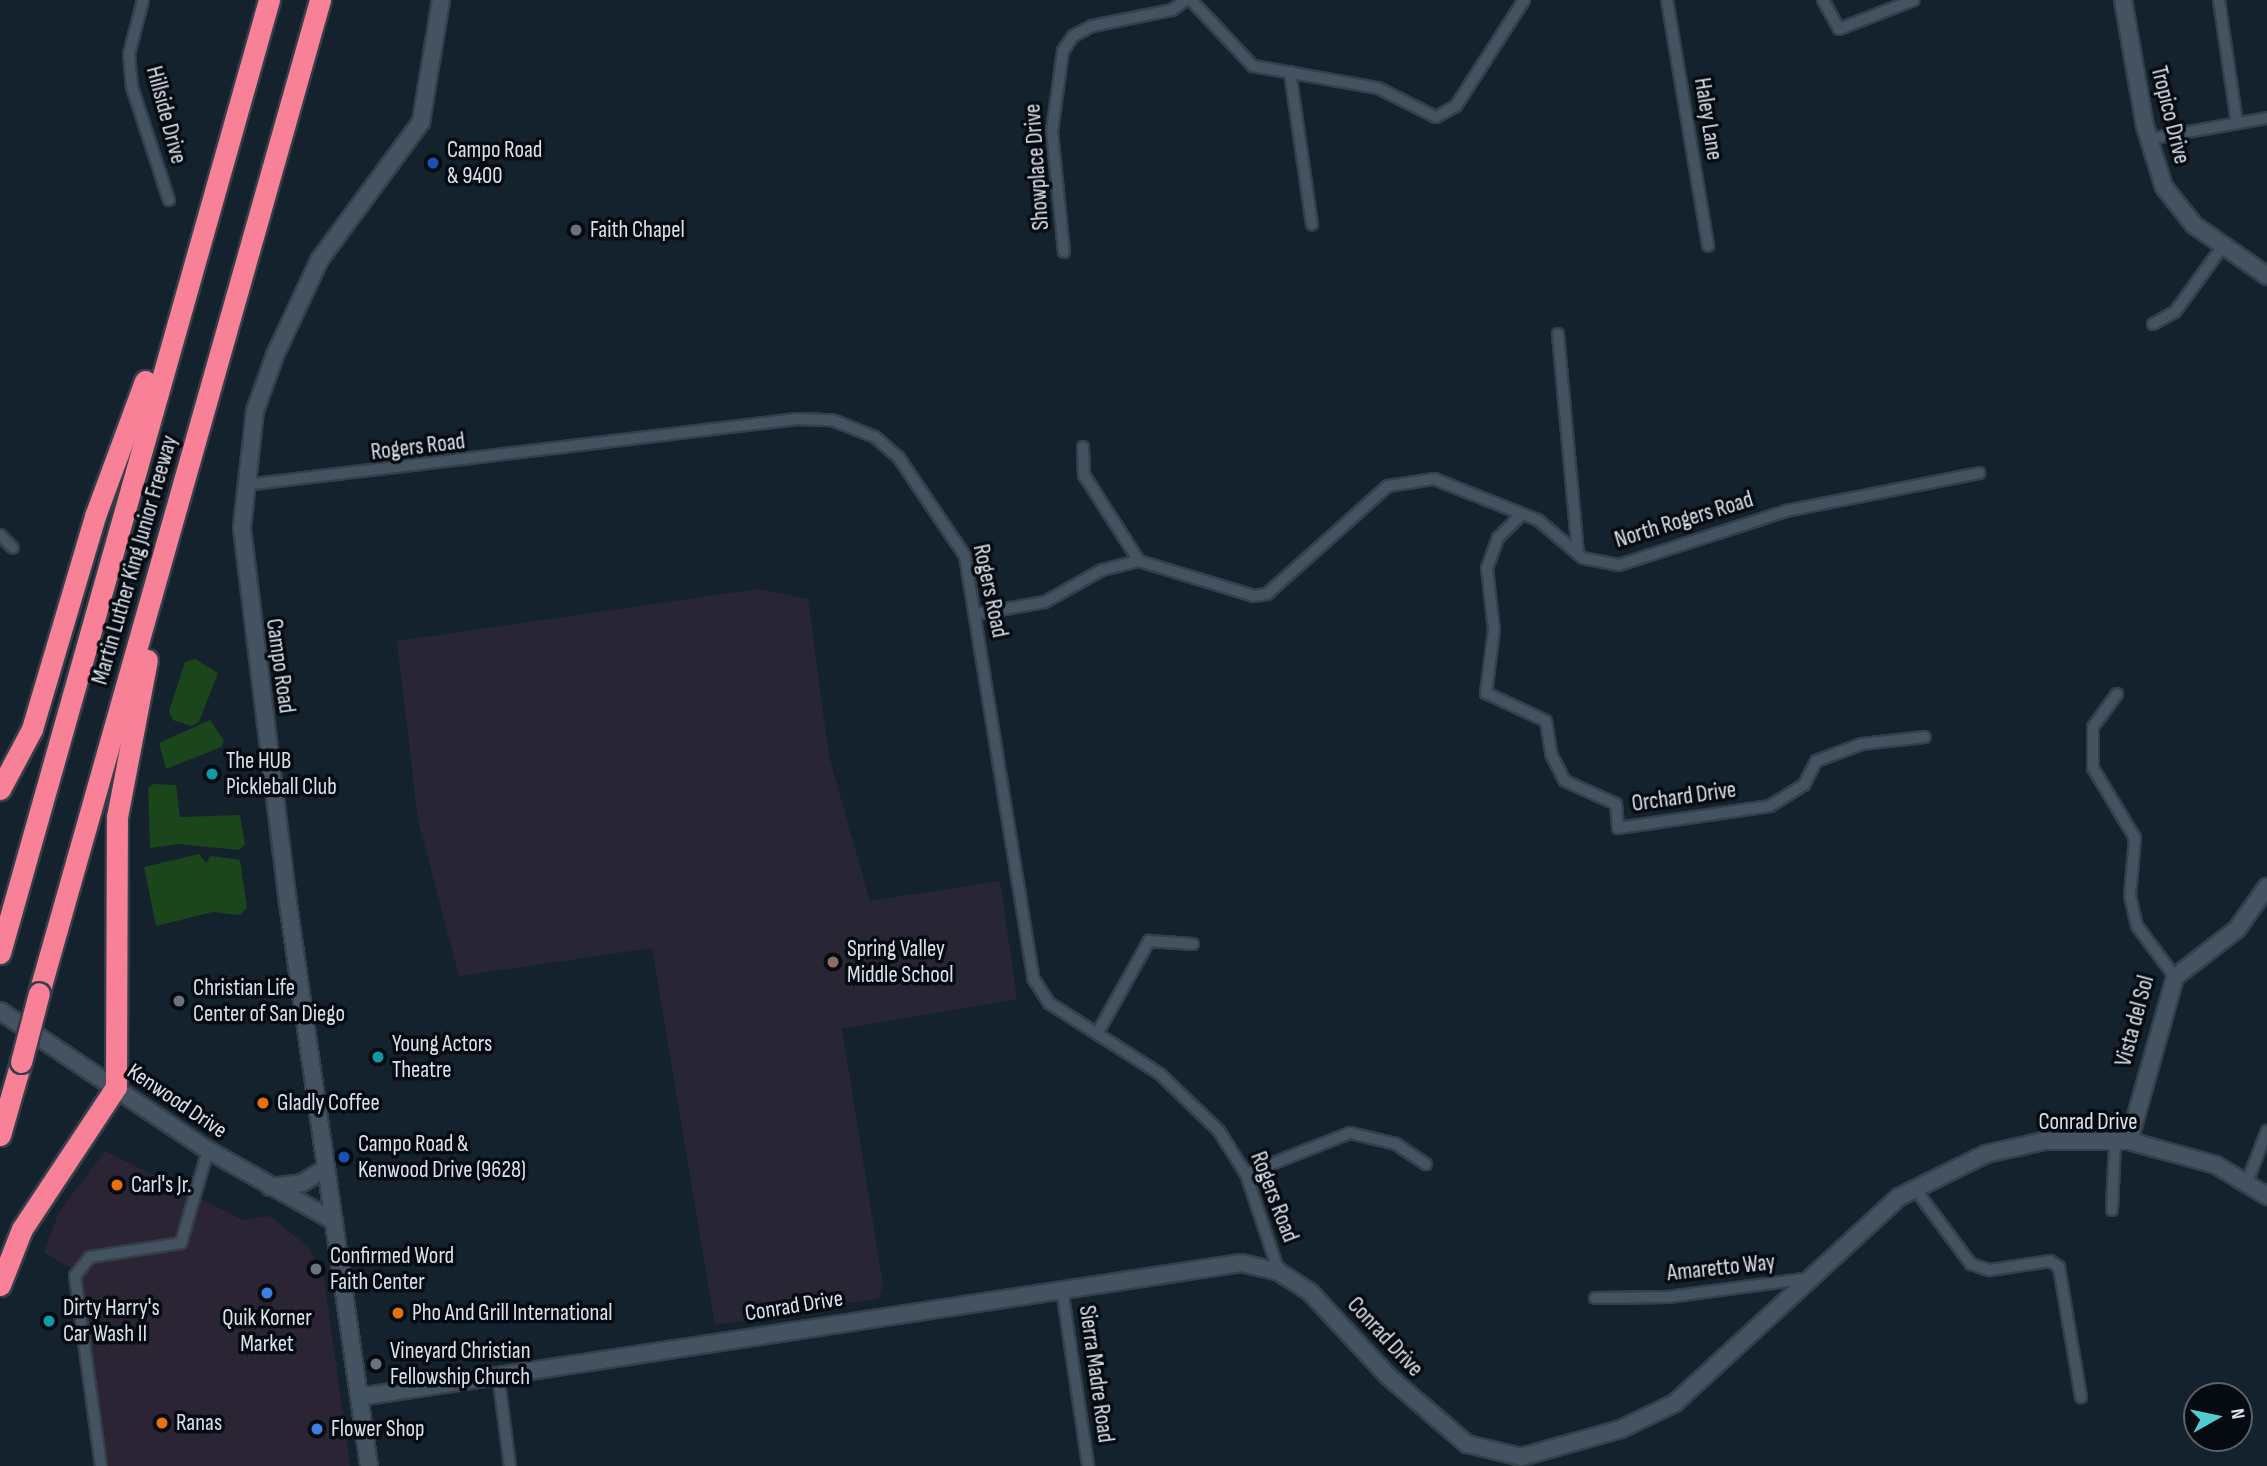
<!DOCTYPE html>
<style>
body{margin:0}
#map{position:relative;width:2267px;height:1466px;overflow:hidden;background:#14222e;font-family:"Sofia Sans Condensed",sans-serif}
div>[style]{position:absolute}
.commercial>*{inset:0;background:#2b2434}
.education>*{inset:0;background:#282535}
.green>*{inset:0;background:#1b451a}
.roads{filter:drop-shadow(2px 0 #353f49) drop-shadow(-2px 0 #353f49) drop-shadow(0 2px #353f49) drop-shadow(0 -2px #353f49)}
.street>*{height:10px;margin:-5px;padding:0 5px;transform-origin:5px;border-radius:5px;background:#435361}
.secondary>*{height:16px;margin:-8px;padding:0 8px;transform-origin:8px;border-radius:8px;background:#435361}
.highway>*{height:21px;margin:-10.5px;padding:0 10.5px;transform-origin:10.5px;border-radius:10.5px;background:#f88097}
.bridges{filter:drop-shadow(2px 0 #353f49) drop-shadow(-2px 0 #353f49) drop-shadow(0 2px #353f49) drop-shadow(0 -2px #353f49)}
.highway-bridge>*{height:21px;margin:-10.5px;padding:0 10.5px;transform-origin:10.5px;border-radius:10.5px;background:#f88097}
.dots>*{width:19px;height:19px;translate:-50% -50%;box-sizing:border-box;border:4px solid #050b10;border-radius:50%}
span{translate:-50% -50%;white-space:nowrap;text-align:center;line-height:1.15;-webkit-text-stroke:7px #050b10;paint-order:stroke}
.street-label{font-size:23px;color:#d9e2eb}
.poi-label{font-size:23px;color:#d9e2eb}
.left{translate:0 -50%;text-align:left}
.north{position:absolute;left:2183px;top:1382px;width:70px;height:70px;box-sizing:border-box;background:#050b10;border:2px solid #5a6168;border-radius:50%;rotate:81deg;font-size:19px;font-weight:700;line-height:28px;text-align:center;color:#d9e2eb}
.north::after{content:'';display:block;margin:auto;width:24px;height:32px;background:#52cdcf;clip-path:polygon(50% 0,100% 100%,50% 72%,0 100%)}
</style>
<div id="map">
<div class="commercial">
<div style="clip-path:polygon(105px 1151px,243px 1220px,270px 1216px,308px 1247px,323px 1271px,350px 1466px,108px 1466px,79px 1273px,44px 1252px,59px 1212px)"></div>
</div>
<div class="education">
<div style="clip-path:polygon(758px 589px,808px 599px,829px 756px,870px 901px,1000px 881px,1017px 999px,842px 1029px,883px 1285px,879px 1298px,715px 1325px,652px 948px,459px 976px,418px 820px,397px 641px)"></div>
</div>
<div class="green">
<div style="clip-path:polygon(195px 659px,218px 673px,199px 722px,191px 726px,173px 720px,169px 711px,185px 662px)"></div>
<div style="clip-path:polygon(210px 720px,224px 741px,221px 747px,166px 769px,159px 743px)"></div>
<div style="clip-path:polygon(153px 784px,176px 785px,180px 817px,240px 815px,245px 844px,239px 850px,178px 844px,150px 848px,148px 788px)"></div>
<div style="clip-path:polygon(199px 854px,206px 863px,211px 856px,240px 860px,247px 908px,240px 915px,213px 912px,156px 926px,144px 867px)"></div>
</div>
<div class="roads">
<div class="street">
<div style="left:143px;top:0;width:56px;rotate:104.5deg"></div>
<div style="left:129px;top:54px;width:33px;rotate:85deg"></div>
<div style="left:132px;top:87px;width:119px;rotate:71.9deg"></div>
<div style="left:1191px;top:0;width:91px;rotate:46.8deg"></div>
<div style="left:1253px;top:66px;width:127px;rotate:10deg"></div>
<div style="left:1378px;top:88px;width:65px;rotate:26.6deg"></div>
<div style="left:1436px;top:117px;width:23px;rotate:-29deg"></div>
<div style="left:1456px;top:106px;width:126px;rotate:-57.3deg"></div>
<div style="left:1667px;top:0;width:249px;rotate:80.5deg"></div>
<div style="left:1823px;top:0;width:33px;rotate:61deg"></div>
<div style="left:1839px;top:29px;width:80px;rotate:-21.1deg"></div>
<div style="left:2219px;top:0;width:124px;rotate:81.7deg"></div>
<div style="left:1290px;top:72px;width:154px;rotate:81.8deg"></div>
<div style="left:2148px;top:139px;width:121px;rotate:-10deg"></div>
<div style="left:1064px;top:252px;width:122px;rotate:-95.7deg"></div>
<div style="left:1052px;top:131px;width:81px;rotate:-82.2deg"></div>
<div style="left:1063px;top:51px;width:18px;rotate:-56deg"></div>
<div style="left:1073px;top:36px;width:21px;rotate:-28deg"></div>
<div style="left:1092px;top:26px;width:82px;rotate:-11.3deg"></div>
<div style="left:1172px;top:10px;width:17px;rotate:-36deg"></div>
<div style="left:2153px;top:324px;width:25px;rotate:-29deg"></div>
<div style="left:2175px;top:312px;width:80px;rotate:-54.1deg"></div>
<div style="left:1558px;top:334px;width:220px;rotate:84.8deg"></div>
<div style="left:1083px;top:447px;width:28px;rotate:88deg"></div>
<div style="left:1084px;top:475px;width:102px;rotate:57.4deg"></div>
<div style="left:245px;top:485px;width:556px;rotate:-6.82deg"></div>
<div style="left:797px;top:419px;width:35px;rotate:2deg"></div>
<div style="left:832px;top:420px;width:46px;rotate:21.6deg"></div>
<div style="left:875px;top:437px;width:32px;rotate:41deg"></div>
<div style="left:899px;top:458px;width:118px;rotate:56deg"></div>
<div style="left:965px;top:556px;width:427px;rotate:80.8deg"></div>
<div style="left:1033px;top:978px;width:30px;rotate:57deg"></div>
<div style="left:1049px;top:1003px;width:132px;rotate:32.6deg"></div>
<div style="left:1160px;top:1074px;width:82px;rotate:44deg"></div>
<div style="left:1219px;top:1131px;width:51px;rotate:57.9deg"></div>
<div style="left:1246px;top:1174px;width:103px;rotate:71.4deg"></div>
<div style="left:1522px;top:514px;width:34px;rotate:135deg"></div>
<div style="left:1498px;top:538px;width:32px;rotate:110deg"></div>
<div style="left:1487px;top:568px;width:62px;rotate:83.6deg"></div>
<div style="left:1494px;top:630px;width:64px;rotate:97.2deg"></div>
<div style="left:1486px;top:693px;width:66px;rotate:25deg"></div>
<div style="left:1546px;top:721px;width:33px;rotate:81deg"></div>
<div style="left:1551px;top:754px;width:30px;rotate:63deg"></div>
<div style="left:1565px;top:781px;width:56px;rotate:24.3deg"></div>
<div style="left:1616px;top:804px;width:24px;rotate:85deg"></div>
<div style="left:1618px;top:828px;width:154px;rotate:-8.2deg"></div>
<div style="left:1770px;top:806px;width:40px;rotate:-32deg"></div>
<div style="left:1804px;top:785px;width:27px;rotate:-63deg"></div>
<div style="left:1816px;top:761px;width:49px;rotate:-20.3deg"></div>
<div style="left:1862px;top:744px;width:63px;rotate:-6.3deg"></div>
<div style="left:0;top:535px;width:18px;rotate:45deg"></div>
<div style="left:976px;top:614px;width:70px;rotate:-9.9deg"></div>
<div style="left:1045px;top:602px;width:65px;rotate:-29.3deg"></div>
<div style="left:1102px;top:570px;width:38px;rotate:-14deg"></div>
<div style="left:1139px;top:561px;width:120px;rotate:16.9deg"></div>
<div style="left:1254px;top:596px;width:13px;rotate:-9deg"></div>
<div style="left:1267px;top:594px;width:162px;rotate:-41.8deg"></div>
<div style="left:1388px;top:486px;width:47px;rotate:-8.7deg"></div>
<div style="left:1434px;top:479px;width:112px;rotate:21.5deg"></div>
<div style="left:1538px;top:520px;width:59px;rotate:40.2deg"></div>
<div style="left:1583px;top:558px;width:37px;rotate:11deg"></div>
<div style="left:1619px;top:565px;width:176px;rotate:-17.9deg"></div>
<div style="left:1786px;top:511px;width:197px;rotate:-11.1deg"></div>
<div style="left:2117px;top:694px;width:41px;rotate:126deg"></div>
<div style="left:2093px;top:727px;width:41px;rotate:90deg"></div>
<div style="left:2093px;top:768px;width:82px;rotate:59deg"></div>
<div style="left:2135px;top:838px;width:58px;rotate:94.9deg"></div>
<div style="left:2130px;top:896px;width:31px;rotate:77deg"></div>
<div style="left:2137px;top:926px;width:64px;rotate:53.3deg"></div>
<div style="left:1097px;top:1034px;width:107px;rotate:-60.8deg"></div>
<div style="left:1149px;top:941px;width:44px;rotate:3.9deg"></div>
<div style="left:1246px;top:1174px;width:112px;rotate:-21.5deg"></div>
<div style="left:1350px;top:1133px;width:47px;rotate:13.4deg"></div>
<div style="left:1396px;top:1144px;width:36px;rotate:34deg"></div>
<div style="left:2247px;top:1182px;width:55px;rotate:-68.6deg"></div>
<div style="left:1915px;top:1189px;width:94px;rotate:53.3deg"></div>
<div style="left:1971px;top:1264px;width:20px;rotate:18deg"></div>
<div style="left:1990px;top:1270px;width:61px;rotate:-8.5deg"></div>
<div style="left:2050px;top:1261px;width:11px;rotate:34deg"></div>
<div style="left:2059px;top:1267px;width:132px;rotate:80.4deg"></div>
<div style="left:2112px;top:1210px;width:70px;rotate:-87.5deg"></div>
<div style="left:1062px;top:1289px;width:179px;rotate:81.6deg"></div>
<div style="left:1595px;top:1298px;width:73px;rotate:-0.8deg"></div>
<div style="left:1668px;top:1297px;width:143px;rotate:-7.6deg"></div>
<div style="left:498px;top:1374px;width:93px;rotate:82.6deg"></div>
<div style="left:101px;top:1466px;width:192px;rotate:-97.8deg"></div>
<div style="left:75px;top:1276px;width:24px;rotate:-52deg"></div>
<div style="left:90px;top:1257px;width:92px;rotate:-8.7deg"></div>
<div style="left:181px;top:1243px;width:97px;rotate:-73.8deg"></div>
</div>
<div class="secondary">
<div style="left:2123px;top:0;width:128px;rotate:80.1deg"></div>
<div style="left:2145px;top:126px;width:64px;rotate:72.7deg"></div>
<div style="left:2164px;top:187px;width:48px;rotate:51.7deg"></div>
<div style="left:2194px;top:225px;width:89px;rotate:34.9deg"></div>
<div style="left:0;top:1011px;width:250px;rotate:33.8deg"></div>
<div style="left:208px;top:1150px;width:145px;rotate:29.4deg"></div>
<div style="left:2129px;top:1141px;width:170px;rotate:-74.3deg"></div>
<div style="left:2175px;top:977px;width:78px;rotate:-37.7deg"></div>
<div style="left:2237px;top:929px;width:52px;rotate:-54.5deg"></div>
<div style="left:270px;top:1187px;width:32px;rotate:-7deg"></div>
<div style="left:302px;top:1183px;width:28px;rotate:-32deg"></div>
<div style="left:359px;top:1397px;width:892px;rotate:-8.64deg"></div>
<div style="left:1241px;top:1263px;width:39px;rotate:13deg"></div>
<div style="left:1279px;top:1272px;width:37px;rotate:33deg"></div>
<div style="left:1310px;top:1292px;width:116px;rotate:47.1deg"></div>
<div style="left:1389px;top:1377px;width:103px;rotate:40.7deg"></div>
<div style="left:1467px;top:1444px;width:56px;rotate:13.5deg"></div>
<div style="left:1521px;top:1457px;width:104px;rotate:-15.6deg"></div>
<div style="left:1621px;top:1429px;width:60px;rotate:-25.7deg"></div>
<div style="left:1675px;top:1403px;width:304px;rotate:-42.6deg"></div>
<div style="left:1899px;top:1197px;width:97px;rotate:-26.3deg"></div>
<div style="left:1986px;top:1154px;width:59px;rotate:-12.6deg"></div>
<div style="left:2044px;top:1141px;width:85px"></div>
<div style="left:2129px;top:1141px;width:90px;rotate:15.4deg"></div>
<div style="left:2216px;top:1165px;width:60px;rotate:31.3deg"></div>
<div style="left:369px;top:1466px;width:569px;rotate:-98.19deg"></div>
<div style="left:288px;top:903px;width:379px;rotate:-97deg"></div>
<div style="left:242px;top:527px;width:117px;rotate:-83.6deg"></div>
<div style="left:255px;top:411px;width:59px;rotate:-70.3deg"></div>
<div style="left:275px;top:355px;width:106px;rotate:-64.9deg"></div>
<div style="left:320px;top:259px;width:170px;rotate:-53.6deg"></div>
<div style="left:421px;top:122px;width:124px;rotate:-80.7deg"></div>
</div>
<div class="highway">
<div style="left:0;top:789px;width:68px;rotate:-61.9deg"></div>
<div style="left:32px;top:729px;width:222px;rotate:-73.5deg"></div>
<div style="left:95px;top:516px;width:144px;rotate:-69.7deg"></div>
<div style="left:0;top:953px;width:990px;rotate:-74.24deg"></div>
<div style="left:39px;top:993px;width:1032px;rotate:-74.2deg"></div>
<div style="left:0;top:1135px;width:76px;rotate:-74deg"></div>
<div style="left:0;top:1285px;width:60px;rotate:-68.6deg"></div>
<div style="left:22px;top:1229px;width:170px;rotate:-56.5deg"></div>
<div style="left:116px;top:1087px;width:270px;rotate:-89.8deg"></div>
<div style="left:117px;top:817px;width:160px;rotate:-79.2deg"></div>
</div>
</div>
<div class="bridges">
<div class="highway-bridge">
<div style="left:21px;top:1062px;width:71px;rotate:-75.4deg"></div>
</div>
</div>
<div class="dots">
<div style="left:433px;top:163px;background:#1a4fb4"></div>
<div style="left:576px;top:230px;background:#6b7280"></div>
<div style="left:212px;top:774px;background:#0f9aa8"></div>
<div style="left:833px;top:962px;background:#8d6e63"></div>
<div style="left:179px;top:1001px;background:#6b7280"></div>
<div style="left:378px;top:1057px;background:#0f9aa8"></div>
<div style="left:263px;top:1103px;background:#e8710a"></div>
<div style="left:344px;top:1157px;background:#1a4fb4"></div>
<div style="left:117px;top:1185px;background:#e8710a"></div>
<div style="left:316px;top:1269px;background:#6b7280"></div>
<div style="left:267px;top:1293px;background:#3f7fe0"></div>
<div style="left:398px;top:1313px;background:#e8710a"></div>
<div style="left:49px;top:1321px;background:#0f9aa8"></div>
<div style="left:376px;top:1364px;background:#6b7280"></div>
<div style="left:162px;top:1423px;background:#e8710a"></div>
<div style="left:317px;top:1429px;background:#3f7fe0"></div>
</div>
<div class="street-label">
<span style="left:166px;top:115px;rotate:75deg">Hillside Drive</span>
<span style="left:2170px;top:115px;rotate:76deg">Tropico Drive</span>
<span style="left:1708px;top:119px;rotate:81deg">Haley Lane</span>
<span style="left:1037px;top:167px;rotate:-94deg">Showplace Drive</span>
<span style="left:418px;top:447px;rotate:-7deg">Rogers Road</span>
<span style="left:1684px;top:520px;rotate:-17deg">North Rogers Road</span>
<span style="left:135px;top:560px;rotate:-74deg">Martin Luther King Junior Freeway</span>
<span style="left:990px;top:591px;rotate:78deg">Rogers Road</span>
<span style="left:280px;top:666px;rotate:82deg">Campo Road</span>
<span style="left:1684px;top:797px;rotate:-8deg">Orchard Drive</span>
<span style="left:2135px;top:1021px;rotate:-75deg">Vista del Sol</span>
<span style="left:177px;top:1101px;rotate:34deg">Kenwood Drive</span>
<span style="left:2088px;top:1122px">Conrad Drive</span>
<span style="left:1274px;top:1197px;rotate:69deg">Rogers Road</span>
<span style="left:1721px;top:1268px;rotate:-6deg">Amaretto Way</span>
<span style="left:794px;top:1306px;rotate:-9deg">Conrad Drive</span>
<span style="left:1385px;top:1337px;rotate:47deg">Conrad Drive</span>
<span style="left:1096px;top:1374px;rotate:82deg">Sierra Madre Road</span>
</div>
<div class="poi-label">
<span class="left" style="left:447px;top:163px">Campo Road<br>&amp; 9400</span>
<span class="left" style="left:590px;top:230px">Faith Chapel</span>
<span class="left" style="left:226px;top:774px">The HUB<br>Pickleball Club</span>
<span class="left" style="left:847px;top:962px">Spring Valley<br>Middle School</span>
<span class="left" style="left:193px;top:1001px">Christian Life<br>Center of San Diego</span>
<span class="left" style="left:392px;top:1057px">Young Actors<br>Theatre</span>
<span class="left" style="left:277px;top:1103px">Gladly Coffee</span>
<span class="left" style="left:358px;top:1157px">Campo Road &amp;<br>Kenwood Drive (9628)</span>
<span class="left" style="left:131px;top:1185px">Carl's Jr.</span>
<span class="left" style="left:330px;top:1269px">Confirmed Word<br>Faith Center</span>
<span class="left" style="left:63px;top:1321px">Dirty Harry's<br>Car Wash II</span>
<span class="left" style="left:412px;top:1313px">Pho And Grill International</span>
<span style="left:267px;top:1331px">Quik Korner<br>Market</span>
<span class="left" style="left:390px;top:1364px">Vineyard Christian<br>Fellowship Church</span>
<span class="left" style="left:176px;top:1423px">Ranas</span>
<span class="left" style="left:331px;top:1429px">Flower Shop</span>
</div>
<div class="north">N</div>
</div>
